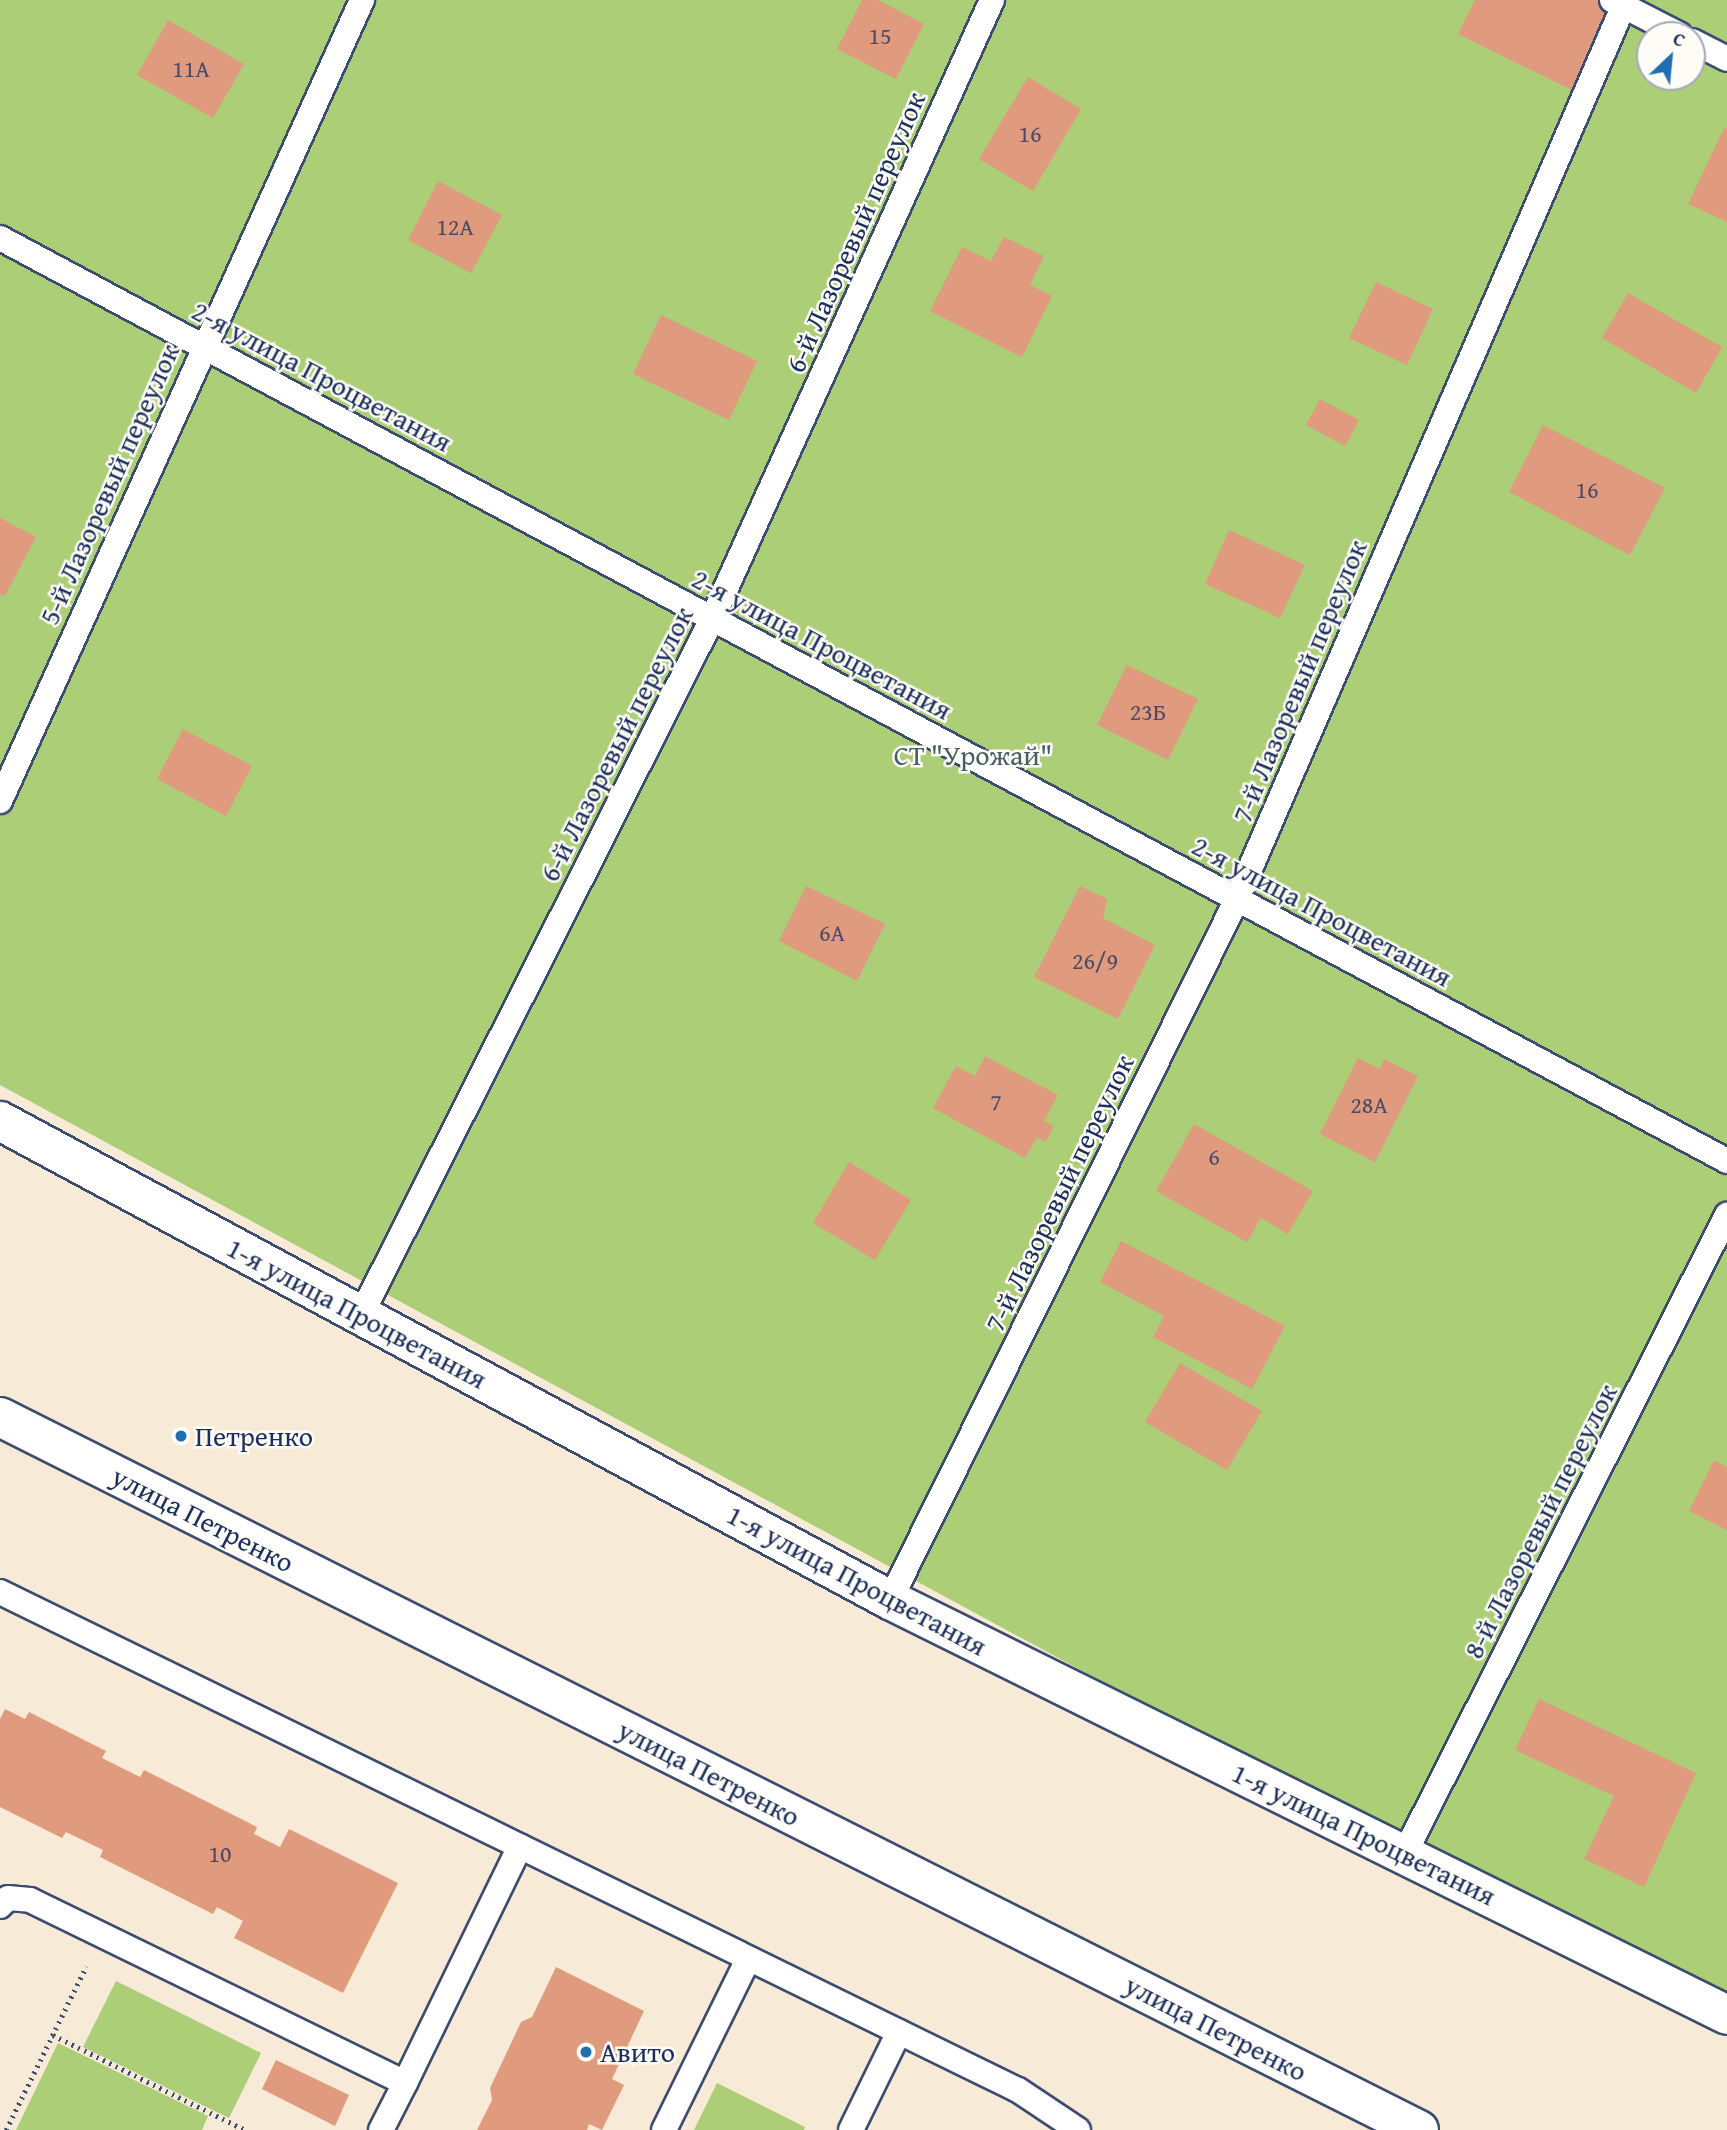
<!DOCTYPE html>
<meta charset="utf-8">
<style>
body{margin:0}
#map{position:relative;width:1727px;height:2130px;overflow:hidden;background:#f7ead6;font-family:"Gentium Book Plus",serif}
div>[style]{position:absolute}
.green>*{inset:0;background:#abce77}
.building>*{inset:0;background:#e09a7d}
.path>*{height:4.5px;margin-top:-2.25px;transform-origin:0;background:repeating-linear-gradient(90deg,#3c4b70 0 2px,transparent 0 7px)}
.roads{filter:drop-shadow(2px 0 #3c4b70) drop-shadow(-2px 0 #3c4b70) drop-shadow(0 2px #3c4b70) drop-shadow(0 -2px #3c4b70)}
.service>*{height:24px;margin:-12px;padding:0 12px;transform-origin:12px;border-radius:12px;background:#fff}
.minor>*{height:38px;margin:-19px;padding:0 19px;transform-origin:19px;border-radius:19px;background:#fff}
.dots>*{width:19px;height:19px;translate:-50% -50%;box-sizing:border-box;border:4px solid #fdfcf7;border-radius:50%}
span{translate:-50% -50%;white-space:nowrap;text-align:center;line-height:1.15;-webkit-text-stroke:5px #fdfcf7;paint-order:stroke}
.number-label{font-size:24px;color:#4c4a66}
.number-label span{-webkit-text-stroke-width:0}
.street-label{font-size:28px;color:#1b2f5e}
.park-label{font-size:28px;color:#465f66}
.poi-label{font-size:28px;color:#1b2f5e}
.left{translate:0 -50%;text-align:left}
.north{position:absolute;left:1636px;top:21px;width:70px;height:70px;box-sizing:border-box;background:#fdfcf7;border:2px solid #a3aaba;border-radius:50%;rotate:26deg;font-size:19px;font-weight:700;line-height:28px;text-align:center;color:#1b2f5e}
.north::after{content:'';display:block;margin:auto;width:24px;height:32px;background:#1f6fb2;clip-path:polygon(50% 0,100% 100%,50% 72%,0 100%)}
</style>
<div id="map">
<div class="green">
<div style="clip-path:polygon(evenodd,0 0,1727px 0,1727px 2020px,0 1085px,0 0,1650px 35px,1692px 35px,1692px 77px,1650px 77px,1650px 35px)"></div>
<div style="clip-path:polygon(116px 1981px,261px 2053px,229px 2118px,83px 2047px)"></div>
<div style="clip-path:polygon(58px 2043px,208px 2116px,202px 2130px,16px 2130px)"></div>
<div style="clip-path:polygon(717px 2083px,805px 2127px,804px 2130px,694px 2130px)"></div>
</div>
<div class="building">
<div style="clip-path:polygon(862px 0,878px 0,924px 24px,896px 79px,837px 49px)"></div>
<div style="clip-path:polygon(1475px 0,1597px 0,1612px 7px,1572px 90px,1458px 34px)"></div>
<div style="clip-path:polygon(168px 20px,244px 64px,213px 118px,137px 75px)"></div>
<div style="clip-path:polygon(1028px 77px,1081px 109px,1033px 191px,979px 159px)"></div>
<div style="clip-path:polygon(1724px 128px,1727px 129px,1727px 222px,1688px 204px)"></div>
<div style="clip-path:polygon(438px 181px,502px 215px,471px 273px,408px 240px)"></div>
<div style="clip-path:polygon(1004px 237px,1044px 256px,1030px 285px,1052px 296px,1022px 357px,930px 311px,962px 247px,991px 261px)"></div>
<div style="clip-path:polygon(1376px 282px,1433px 309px,1407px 365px,1349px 338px)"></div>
<div style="clip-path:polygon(1628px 293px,1722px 347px,1696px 393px,1602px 338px)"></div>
<div style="clip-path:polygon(661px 315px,757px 361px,729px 420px,633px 374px)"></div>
<div style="clip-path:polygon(1320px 399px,1359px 420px,1345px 446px,1306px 425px)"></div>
<div style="clip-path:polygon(1543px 425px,1665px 488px,1630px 555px,1509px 492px)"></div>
<div style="clip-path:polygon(0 518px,36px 537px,5px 596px,0 594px)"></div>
<div style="clip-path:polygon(1229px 530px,1305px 565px,1280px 618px,1205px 584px)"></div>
<div style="clip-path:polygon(1127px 665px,1198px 699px,1168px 760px,1097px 725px)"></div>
<div style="clip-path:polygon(183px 729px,252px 766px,226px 816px,157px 779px)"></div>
<div style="clip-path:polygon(806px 886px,885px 924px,857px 981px,779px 941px)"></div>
<div style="clip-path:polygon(1080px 886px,1107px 899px,1103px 918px,1155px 945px,1118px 1019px,1034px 977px)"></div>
<div style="clip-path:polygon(985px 1056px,1058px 1095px,1044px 1121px,1054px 1126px,1046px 1142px,1037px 1137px,1025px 1158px,933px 1108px,956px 1066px,975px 1076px)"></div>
<div style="clip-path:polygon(1358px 1058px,1380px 1069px,1384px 1059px,1418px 1076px,1375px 1162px,1320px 1134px)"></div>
<div style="clip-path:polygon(1194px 1124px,1313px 1191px,1288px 1234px,1261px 1218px,1247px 1242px,1156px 1191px)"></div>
<div style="clip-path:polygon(849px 1162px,911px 1200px,875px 1260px,813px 1223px)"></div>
<div style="clip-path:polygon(1121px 1241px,1285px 1326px,1252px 1389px,1153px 1337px,1164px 1316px,1100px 1282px)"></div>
<div style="clip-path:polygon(1180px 1363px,1262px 1411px,1227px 1470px,1145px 1422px)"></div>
<div style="clip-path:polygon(1714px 1460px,1727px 1467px,1727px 1530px,1689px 1511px)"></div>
<div style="clip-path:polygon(1539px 1699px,1696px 1773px,1644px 1887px,1584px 1859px,1614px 1796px,1515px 1750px)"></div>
<div style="clip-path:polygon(5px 1709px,25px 1719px,29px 1712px,106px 1751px,102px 1758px,140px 1777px,144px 1770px,257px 1827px,254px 1834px,280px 1847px,289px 1829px,398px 1883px,343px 1993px,234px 1938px,243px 1921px,217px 1907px,213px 1914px,100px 1857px,103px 1850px,66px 1832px,62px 1838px,0 1807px,0 1719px)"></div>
<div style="clip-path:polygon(556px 1967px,644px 2011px,612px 2079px,624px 2085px,602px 2130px,589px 2124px,587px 2130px,477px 2130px,492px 2100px,490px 2088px,521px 2022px,532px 2017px)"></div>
<div style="clip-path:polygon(276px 2060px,349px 2095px,335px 2126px,262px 2089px)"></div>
</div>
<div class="path">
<div style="left:53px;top:2035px;width:214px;rotate:26.3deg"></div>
<div style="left:6px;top:2130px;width:182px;rotate:-63.9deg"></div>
</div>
<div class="roads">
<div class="service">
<div style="left:1612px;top:0;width:76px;rotate:27.2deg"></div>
<div style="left:1692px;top:41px;width:39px;rotate:27deg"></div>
<div style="left:0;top:238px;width:1958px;rotate:28.12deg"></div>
<div style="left:0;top:801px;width:879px;rotate:-65.68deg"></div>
<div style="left:361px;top:1315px;width:779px;rotate:-63.24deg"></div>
<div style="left:712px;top:619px;width:679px;rotate:-65.66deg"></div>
<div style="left:0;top:1592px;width:1133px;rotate:26.07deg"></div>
<div style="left:1018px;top:2090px;width:72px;rotate:33.7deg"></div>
<div style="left:890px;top:1600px;width:782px;rotate:-63.66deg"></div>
<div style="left:1237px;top:899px;width:980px;rotate:-66.6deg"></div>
<div style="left:1405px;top:1853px;width:715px;rotate:-63.22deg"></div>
<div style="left:0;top:1906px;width:11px;rotate:-45deg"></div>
<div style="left:8px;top:1898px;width:22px;rotate:5deg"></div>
<div style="left:30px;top:1900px;width:417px;rotate:26deg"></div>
<div style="left:405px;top:2083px;width:263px;rotate:-64.1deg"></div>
<div style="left:381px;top:2130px;width:53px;rotate:-62.9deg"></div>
<div style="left:664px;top:2130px;width:191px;rotate:-63.8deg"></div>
<div style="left:851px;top:2130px;width:109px;rotate:-63.9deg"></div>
</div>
<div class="minor">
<div style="left:0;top:1121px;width:1011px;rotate:28.29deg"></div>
<div style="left:890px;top:1600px;width:934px;rotate:26.37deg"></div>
<div style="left:0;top:1417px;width:1588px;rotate:26.68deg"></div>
</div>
</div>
<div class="dots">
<div style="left:181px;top:1436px;background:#1f6fb2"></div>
<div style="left:586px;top:2052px;background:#1f6fb2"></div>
</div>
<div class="number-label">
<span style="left:880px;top:36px">15</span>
<span style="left:191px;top:69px">11А</span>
<span style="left:1030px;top:134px">16</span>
<span style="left:455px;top:227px">12А</span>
<span style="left:1587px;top:490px">16</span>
<span style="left:1148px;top:712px">23Б</span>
<span style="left:832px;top:933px">6А</span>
<span style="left:1095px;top:961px">26/9</span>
<span style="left:996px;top:1102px">7</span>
<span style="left:1369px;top:1105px">28А</span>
<span style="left:1214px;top:1157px">6</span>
<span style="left:220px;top:1854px">10</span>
</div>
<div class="street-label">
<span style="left:855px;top:232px;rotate:-66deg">6-й Лазоревый переулок</span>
<span style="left:322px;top:376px;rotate:28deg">2-я улица Процветания</span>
<span style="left:109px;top:484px;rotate:-66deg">5-й Лазоревый переулок</span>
<span style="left:822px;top:644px;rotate:28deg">2-я улица Процветания</span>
<span style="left:1299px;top:681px;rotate:-67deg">7-й Лазоревый переулок</span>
<span style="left:616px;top:744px;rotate:-63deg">6-й Лазоревый переулок</span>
<span style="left:1322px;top:911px;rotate:28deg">2-я улица Процветания</span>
<span style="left:1059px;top:1193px;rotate:-64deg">7-й Лазоревый переулок</span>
<span style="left:357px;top:1313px;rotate:28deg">1-я улица Процветания</span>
<span style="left:203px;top:1519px;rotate:27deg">улица Петренко</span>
<span style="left:1540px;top:1521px;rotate:-63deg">8-й Лазоревый переулок</span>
<span style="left:857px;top:1580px;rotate:28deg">1-я улица Процветания</span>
<span style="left:709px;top:1773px;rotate:27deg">улица Петренко</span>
<span style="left:1364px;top:1834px;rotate:26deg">1-я улица Процветания</span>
<span style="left:1216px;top:2028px;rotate:27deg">улица Петренко</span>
</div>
<div class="park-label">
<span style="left:973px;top:755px">СТ "Урожай"</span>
</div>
<div class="poi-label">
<span class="left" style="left:195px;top:1436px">Петренко</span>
<span class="left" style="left:600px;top:2052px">Авито</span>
</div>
<div class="north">С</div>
</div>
